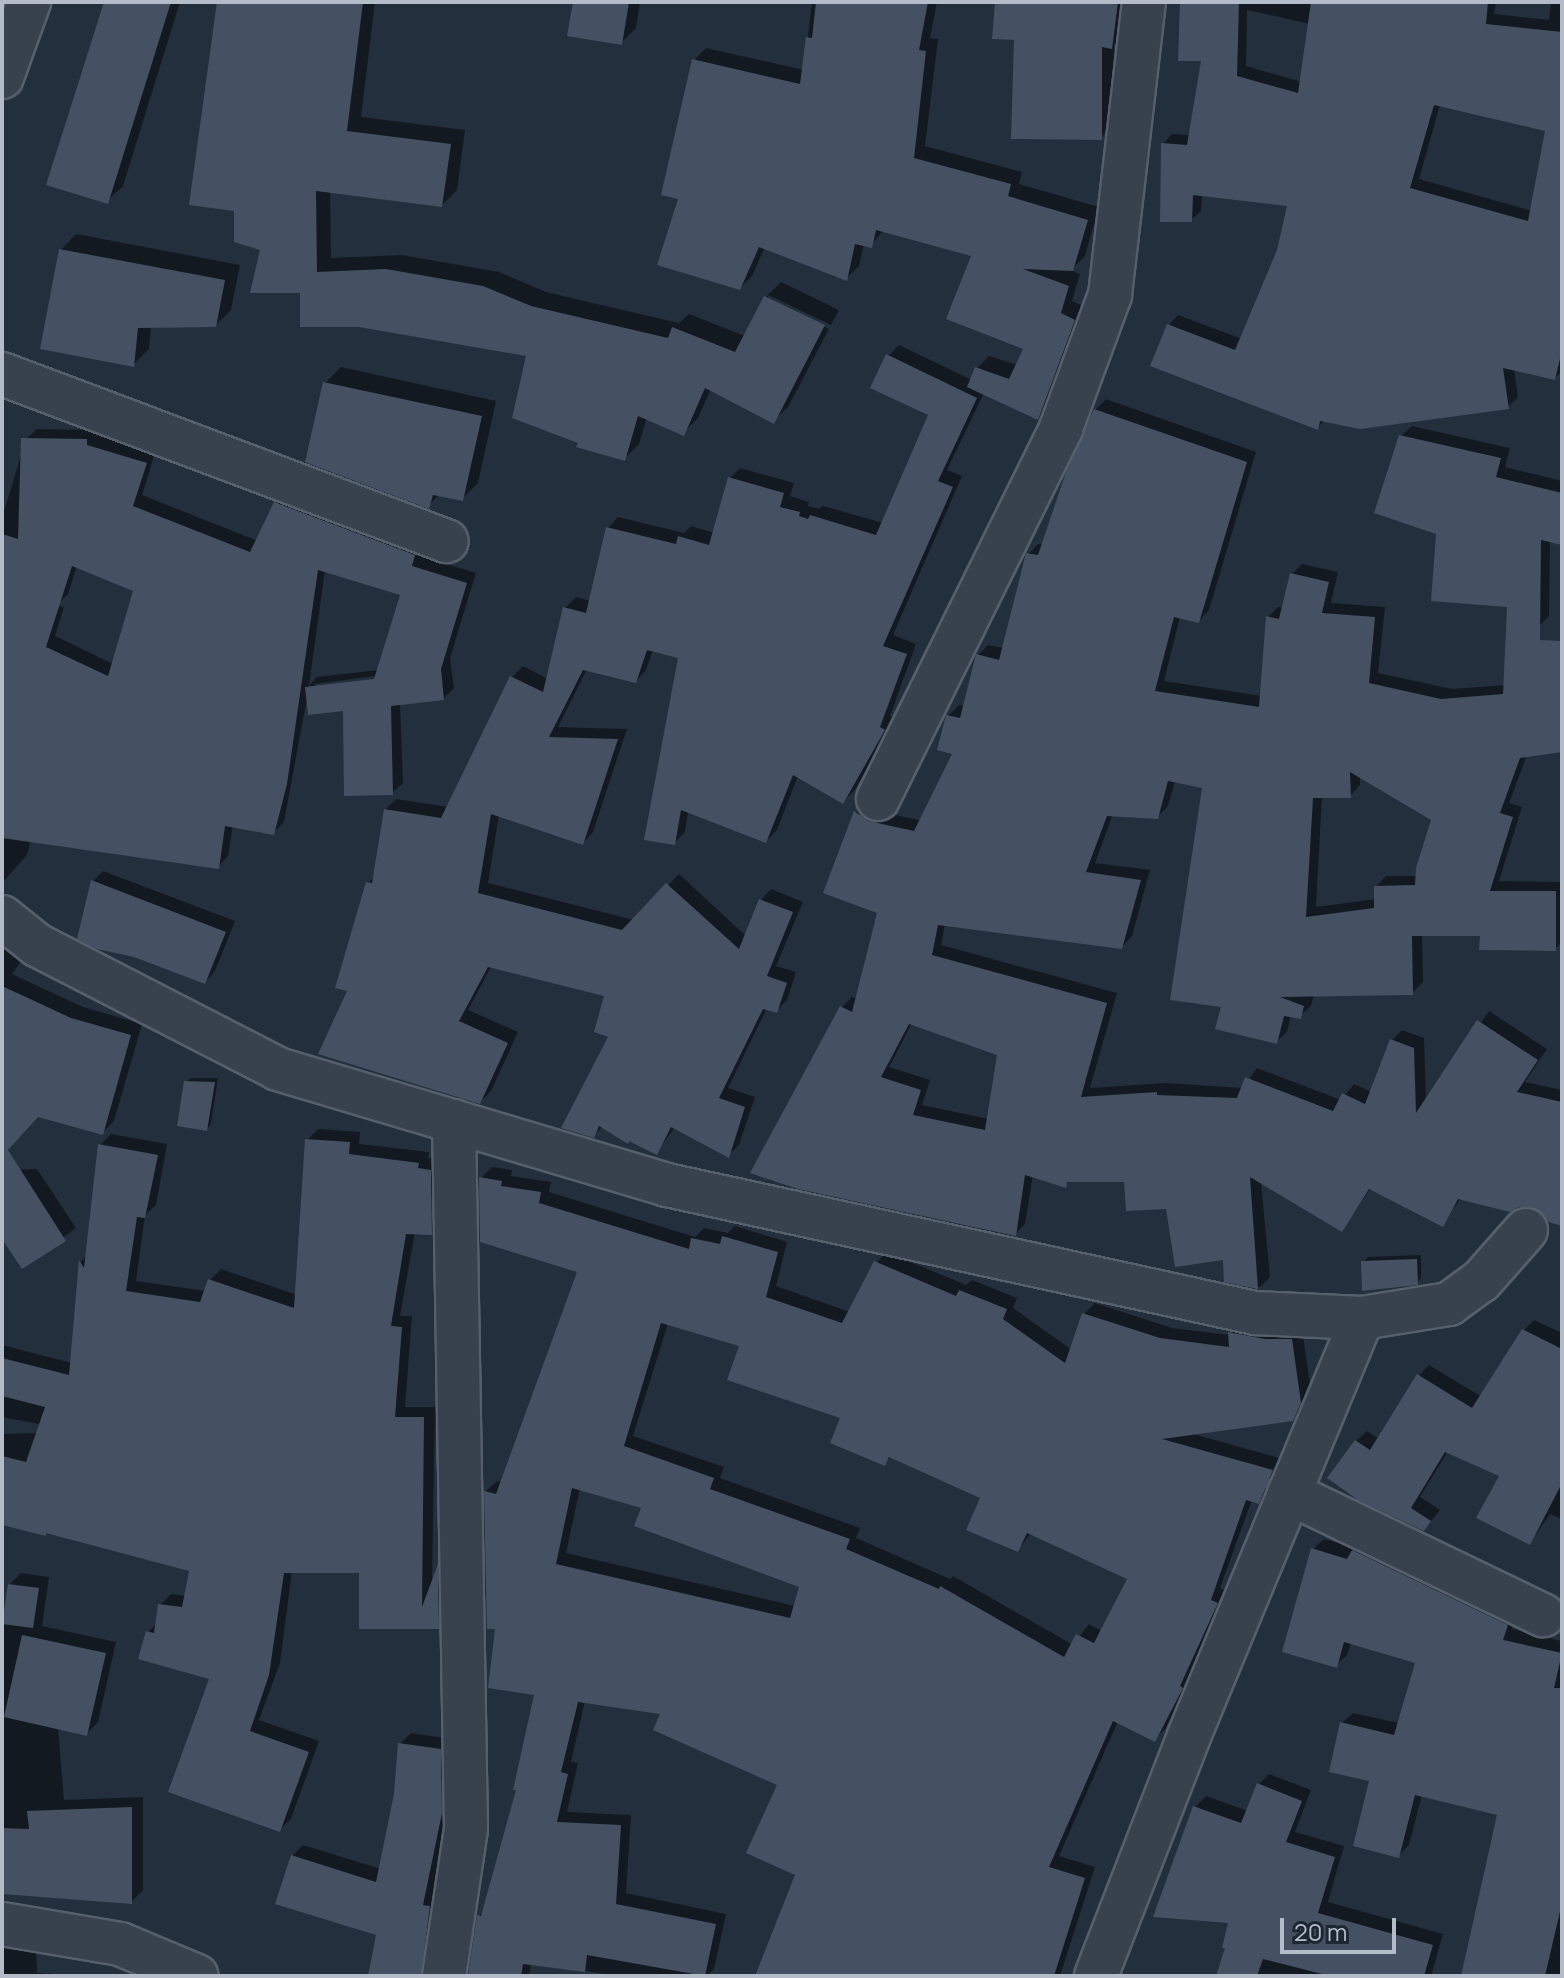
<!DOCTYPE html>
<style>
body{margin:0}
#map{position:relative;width:1564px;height:1978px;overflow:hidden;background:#242f3e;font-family:Manrope,sans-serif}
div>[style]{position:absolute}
.shadow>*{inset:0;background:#0007}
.building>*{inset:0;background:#455162}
.roads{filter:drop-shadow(2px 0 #565f6c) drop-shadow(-2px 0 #565f6c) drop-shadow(0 2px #565f6c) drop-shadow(0 -2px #565f6c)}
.minor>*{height:42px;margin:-21px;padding:0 21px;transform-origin:21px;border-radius:21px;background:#38414e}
span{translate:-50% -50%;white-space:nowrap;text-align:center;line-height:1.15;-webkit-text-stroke:8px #1d2633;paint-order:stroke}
.frame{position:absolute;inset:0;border:4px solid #b4bcc9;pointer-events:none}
.scale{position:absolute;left:1280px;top:1918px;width:116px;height:36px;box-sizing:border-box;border:4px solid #b4bcc9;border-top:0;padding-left:10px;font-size:24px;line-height:28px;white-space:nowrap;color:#b4bcc9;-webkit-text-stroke:6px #1d2633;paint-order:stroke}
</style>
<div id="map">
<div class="shadow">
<div style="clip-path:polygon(106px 2px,180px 2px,123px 186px,107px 201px)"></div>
<div style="clip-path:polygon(220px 2px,375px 2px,361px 117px,465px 130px,457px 190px,442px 205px,330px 191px,331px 258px,402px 255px,499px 272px,546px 292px,679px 323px,689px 314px,745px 336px,766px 297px,781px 282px,839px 310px,831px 325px,768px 295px,768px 300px,829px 329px,788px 407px,773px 421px,711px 389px,698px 418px,683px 433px,647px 417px,639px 444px,624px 459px,580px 442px,529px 354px,302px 291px,263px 249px,236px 210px)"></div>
<div style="clip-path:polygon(575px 2px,640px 2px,636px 28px,621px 43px)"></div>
<div style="clip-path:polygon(812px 2px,937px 2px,930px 38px,938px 39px,925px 146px,1022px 172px,1019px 184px,1099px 207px,1085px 256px,1071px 270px,1080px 274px,1072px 301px,1086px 307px,1050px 406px,1038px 418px,984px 393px,947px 470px,962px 476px,893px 635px,916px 644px,890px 716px,895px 719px,854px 791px,843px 802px,798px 776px,777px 830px,766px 841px,688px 811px,685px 832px,674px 843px,680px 657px,653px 650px,646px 670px,636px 681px,587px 669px,558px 727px,627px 729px,593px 832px,583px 843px,499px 815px,488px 883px,634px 920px,679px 874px,746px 936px,761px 900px,771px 889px,803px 902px,776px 966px,796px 972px,787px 1000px,776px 1011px,767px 1008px,728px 1088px,755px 1097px,739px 1145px,728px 1155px,675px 1127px,657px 1152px,603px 1126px,593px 1136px,611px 1035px,607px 995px,492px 965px,468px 1010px,518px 1032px,491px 1091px,480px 1102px,349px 990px,368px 883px,375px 876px,385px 810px,396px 799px,449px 807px,512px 677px,523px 666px,548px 679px,565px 608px,576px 597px,591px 601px,608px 528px,618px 517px,684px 533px,691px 526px,714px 533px,730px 478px,740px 468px,794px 483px,790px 496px,809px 502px,808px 506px,819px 509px,823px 506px,883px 523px,931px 414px,888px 356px,899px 345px,972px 380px,977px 368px,989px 356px,1017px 365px,1026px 348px,973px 254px,884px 230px,871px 245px,864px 244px,859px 266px,847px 278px,765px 247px,752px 276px,740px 288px,681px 197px,694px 60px,706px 48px,804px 70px)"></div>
<div style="clip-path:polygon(997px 2px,1128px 2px,1124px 34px,1114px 44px,1113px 125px,1101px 138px,1016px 39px)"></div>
<div style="clip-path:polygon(evenodd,1182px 2px,1496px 2px,1494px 14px,1549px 20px,1551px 2px,1562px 2px,1562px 133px,1440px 105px,1419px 179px,1532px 211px,1562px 174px,1562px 371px,1555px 378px,1514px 369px,1518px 397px,1508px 407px,1325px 420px,1317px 428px,1169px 325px,1178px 315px,1242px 339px,1279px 251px,1290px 204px,1202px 194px,1201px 211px,1191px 220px,1163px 144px,1172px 134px,1190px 135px,1204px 60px,1182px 2px,1247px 10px,1310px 24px,1302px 82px,1246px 66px,1247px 10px)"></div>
<div style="clip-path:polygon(76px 234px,240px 265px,231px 310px,216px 325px,151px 326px,149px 349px,133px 365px,61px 250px)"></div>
<div style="clip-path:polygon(341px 367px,496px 401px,478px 483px,462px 499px,440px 494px,428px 506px,325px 383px)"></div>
<div style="clip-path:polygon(evenodd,1106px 399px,1256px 452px,1209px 610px,1199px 621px,1180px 617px,1164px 681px,1262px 696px,1268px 617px,1278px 607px,1284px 608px,1292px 574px,1302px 564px,1338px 572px,1331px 603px,1385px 607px,1378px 673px,1452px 689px,1506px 685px,1562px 670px,1562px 750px,1527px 755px,1509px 803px,1522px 807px,1499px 881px,1562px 882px,1562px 942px,1555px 949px,1482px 934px,1422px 934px,1423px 982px,1412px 993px,1314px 994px,1311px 1006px,1300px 1016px,1291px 1015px,1287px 1032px,1276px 1042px,1223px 1006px,1204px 787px,1175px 781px,1168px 806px,1157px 817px,1113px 814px,1095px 863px,1150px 870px,1132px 936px,1122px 947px,945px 924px,941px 945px,1117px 993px,1090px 1088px,1166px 1083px,1243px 1088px,1257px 1068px,1341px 1100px,1354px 1084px,1372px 1092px,1392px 1040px,1402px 1030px,1424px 1038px,1426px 1102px,1489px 1011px,1547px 1049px,1525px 1082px,1562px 1090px,1562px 1222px,1532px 1205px,1461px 1198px,1442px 1224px,1371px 1188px,1341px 1230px,1261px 1182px,1270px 1277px,1260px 1287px,1226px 1280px,1224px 1258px,1168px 1207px,1125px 1180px,1070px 1180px,1065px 1185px,1033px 1175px,1025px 1224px,1015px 1234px,799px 1187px,842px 1007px,852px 997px,857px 999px,880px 912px,826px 892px,856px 812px,866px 802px,879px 811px,922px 821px,954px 753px,948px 716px,959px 705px,965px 707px,978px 655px,988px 645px,1004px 648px,1028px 554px,1038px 544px,1043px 544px,1095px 410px,1106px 399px,1360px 776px,1433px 819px,1418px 876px,1386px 876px,1376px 887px,1376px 899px,1316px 907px,1322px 796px,1350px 796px,1360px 785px,1360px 776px,1106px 399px,912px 1023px,999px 1054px,989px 1119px,922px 1105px,930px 1080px,889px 1067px,912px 1023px)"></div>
<div style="clip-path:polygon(1412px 426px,1510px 448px,1505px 467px,1562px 481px,1562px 543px,1550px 540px,1549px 616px,1539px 626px,1509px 605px,1438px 532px,1401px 436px)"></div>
<div style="clip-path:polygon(evenodd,37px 429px,96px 430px,96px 435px,155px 453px,142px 495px,258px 541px,276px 503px,286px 493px,424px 544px,421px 556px,476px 573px,450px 658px,454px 688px,444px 698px,400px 703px,403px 783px,392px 793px,345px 709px,307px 698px,284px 822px,274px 832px,233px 825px,228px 856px,218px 867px,31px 840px,27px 855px,2px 883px,2px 597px,64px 607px,55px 636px,113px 664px,135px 590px,77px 566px,68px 594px,58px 604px,2px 575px,2px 518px,26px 439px,37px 429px,325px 570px,402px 594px,379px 670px,317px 677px,309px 686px,325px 570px,37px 429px,383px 675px,384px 679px,315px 688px,315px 684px,383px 675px)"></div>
<div style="clip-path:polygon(103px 871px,235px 921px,215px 971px,205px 982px,93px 881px)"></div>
<div style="clip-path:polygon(2px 940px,25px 956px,12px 974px,83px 1007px,142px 1024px,114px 1121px,102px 1133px,38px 1115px,2px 1155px)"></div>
<div style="clip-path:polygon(191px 1078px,218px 1078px,211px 1124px,207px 1129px,186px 1082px)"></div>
<div style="clip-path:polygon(318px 1129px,360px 1132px,359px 1144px,429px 1152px,428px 1158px,441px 1160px,442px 1222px,431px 1233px,415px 1232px,400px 1316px,412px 1316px,405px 1407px,435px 1407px,432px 1582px,439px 1565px,448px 1557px,449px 1617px,438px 1627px,361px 1571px,292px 1571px,280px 1663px,259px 1720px,319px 1741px,291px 1819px,280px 1829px,212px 1678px,148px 1632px,157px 1623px,160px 1605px,171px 1594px,186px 1596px,191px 1570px,48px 1531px,45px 1534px,2px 1523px,2px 1434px,38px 1433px,39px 1424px,2px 1417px,2px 1345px,72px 1363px,81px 1261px,88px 1254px,100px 1145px,111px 1134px,167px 1144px,156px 1205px,145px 1215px,136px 1281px,206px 1291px,210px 1280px,221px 1269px,297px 1295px,307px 1140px)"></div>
<div style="clip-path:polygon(evenodd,492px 1167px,512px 1170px,511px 1176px,551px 1182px,549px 1192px,695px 1237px,704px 1228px,728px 1233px,735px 1226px,787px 1242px,776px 1286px,850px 1312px,876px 1263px,887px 1252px,966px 1285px,972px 1280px,1017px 1298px,1013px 1308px,1072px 1350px,1084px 1314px,1095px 1303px,1172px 1328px,1230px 1335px,1240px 1322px,1302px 1329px,1311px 1391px,1304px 1408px,1292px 1419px,1190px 1433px,1283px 1459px,1270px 1491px,1258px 1502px,1252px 1500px,1220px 1588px,1228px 1592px,1166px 1728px,1155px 1739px,1118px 1721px,1059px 1856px,1095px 1867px,1060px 1976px,757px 1976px,798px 1874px,780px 1784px,663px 1713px,585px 1701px,571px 1762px,578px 1763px,567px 1812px,631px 1815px,626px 1893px,726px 1914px,714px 1969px,707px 1976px,620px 1976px,531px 1963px,529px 1976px,470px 1976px,479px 1916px,484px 1912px,519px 1789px,537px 1693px,497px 1627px,489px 1627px,486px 1491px,497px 1481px,502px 1482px,580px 1270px,481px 1178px,492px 1167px,668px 1323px,741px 1345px,843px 1417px,885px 1463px,892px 1456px,983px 1497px,1018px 1550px,1031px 1533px,1130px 1578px,1102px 1631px,1089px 1624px,1073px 1645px,953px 1576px,950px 1579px,856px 1538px,860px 1528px,720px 1478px,724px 1467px,633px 1436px,668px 1323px,492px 1167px,580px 1488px,644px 1506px,801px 1586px,795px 1606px,566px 1553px,580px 1488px)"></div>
<div style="clip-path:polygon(37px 1169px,76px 1228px,23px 1267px,2px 1236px,2px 1170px)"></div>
<div style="clip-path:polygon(1421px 1255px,1421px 1278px,1417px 1283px,1363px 1262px,1368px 1257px)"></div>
<div style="clip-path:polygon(1534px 1320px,1562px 1333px,1562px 1519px,1550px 1514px,1530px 1543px,1501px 1475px,1448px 1451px,1420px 1497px,1440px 1510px,1424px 1529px,1356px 1441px,1367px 1431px,1379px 1439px,1419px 1376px,1429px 1365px,1482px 1397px,1523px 1331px)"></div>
<div style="clip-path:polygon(1324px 1539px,1357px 1548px,1517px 1614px,1512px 1629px,1562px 1641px,1562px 1976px,1472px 1976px,1499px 1813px,1422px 1795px,1409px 1845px,1398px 1856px,1371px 1780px,1342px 1723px,1353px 1713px,1399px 1723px,1417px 1662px,1351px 1642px,1347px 1655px,1336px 1665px,1313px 1549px)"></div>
<div style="clip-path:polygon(21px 1573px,49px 1577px,42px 1626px,116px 1642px,98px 1722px,87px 1733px,58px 1727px,64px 1800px,143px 1797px,143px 1890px,131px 1902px,2px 1892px,2px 1628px,9px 1585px)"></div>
<div style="clip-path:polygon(411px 1733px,451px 1739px,452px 1800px,433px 1895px,440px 1896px,434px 1976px,370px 1976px,378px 1933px,292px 1856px,303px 1845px,381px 1869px,396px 1794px,400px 1744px)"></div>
<div style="clip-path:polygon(1269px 1774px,1311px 1790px,1295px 1832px,1344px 1846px,1328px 1902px,1443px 1934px,1431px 1976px,1218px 1976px,1228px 1947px,1230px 1921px,1195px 1807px,1206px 1796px,1248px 1811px,1259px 1784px)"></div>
<div style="clip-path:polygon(36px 1945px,37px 1973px,89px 1976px,2px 1976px,2px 1946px)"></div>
</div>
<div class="building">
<div style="clip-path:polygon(104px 2px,171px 2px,108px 204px,46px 185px)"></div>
<div style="clip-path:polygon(217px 2px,363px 2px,347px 131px,451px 144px,442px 207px,316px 191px,317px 272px,386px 269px,483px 286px,531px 306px,668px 338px,672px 327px,735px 352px,764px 296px,825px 325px,774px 424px,705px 388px,684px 436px,638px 416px,625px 461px,576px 447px,578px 443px,512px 418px,526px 356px,359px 327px,300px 327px,300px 293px,250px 293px,260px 250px,234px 242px,234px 211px,189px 205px)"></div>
<div style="clip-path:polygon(573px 2px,629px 2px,622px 45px,567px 36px)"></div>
<div style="clip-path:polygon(816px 2px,928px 2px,919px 50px,926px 51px,914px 158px,1011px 184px,1008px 196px,1088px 220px,1073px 271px,1023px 269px,1069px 286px,1061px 313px,1075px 320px,1038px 420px,967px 387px,975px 367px,1009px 379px,1023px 349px,946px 319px,971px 256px,876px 230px,872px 248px,855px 244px,847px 281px,759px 247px,740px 290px,657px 265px,678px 199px,661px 195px,692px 59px,800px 84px,806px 37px,812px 38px)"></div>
<div style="clip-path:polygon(995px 2px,1118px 2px,1112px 49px,1102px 47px,1102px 140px,1011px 139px,1014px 40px,992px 39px)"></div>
<div style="clip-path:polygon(evenodd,1180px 2px,1239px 2px,1237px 76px,1298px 93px,1311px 2px,1488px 2px,1486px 24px,1562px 32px,1562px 350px,1555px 380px,1503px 368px,1509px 409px,1360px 429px,1320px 421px,1318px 430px,1150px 366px,1167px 324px,1235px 350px,1277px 250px,1287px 206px,1193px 195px,1192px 222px,1160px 222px,1161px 143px,1187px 145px,1201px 61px,1178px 61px,1180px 2px,1434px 105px,1545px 131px,1528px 221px,1410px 188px,1434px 105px)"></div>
<div style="clip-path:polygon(59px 249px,225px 280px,216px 327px,138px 328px,134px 367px,40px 349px)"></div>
<div style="clip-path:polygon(886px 354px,977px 398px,938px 481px,953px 487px,883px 646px,907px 654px,880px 727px,885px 730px,843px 804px,793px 775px,766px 843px,681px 810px,675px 845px,644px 840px,678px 658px,647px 650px,636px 683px,583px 670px,549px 737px,618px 739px,583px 845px,491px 814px,478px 893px,622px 930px,666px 883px,739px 949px,759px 899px,793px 912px,767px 976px,787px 983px,777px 1013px,763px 1009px,719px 1098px,745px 1107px,729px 1158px,671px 1127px,657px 1155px,629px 1141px,628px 1144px,599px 1126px,594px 1138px,561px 1128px,608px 1037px,594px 1032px,604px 996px,488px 967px,459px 1021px,508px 1043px,480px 1104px,318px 1054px,347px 991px,335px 988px,366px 882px,372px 883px,384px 809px,441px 818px,510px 676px,543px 692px,563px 607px,586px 613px,606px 527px,676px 544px,678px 536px,709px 545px,728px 477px,784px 493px,780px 507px,800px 512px,799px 516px,808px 519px,810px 515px,876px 535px,928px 415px,870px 388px)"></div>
<div style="clip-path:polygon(323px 382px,482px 416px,463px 501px,433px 495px,429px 509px,305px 462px)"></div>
<div style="clip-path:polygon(evenodd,1094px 409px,1247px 462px,1199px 623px,1174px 617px,1155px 691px,1259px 707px,1266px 616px,1279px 619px,1290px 573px,1329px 582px,1322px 613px,1375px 617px,1369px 683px,1441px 699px,1503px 694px,1507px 607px,1431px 601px,1436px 534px,1374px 513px,1399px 435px,1501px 458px,1496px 477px,1562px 493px,1562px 545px,1541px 540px,1540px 640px,1562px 641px,1562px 752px,1520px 758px,1500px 813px,1513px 817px,1490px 891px,1556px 891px,1556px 951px,1479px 950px,1480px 936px,1412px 936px,1413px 995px,1280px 997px,1304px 1006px,1301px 1019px,1284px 1016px,1277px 1044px,1215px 1029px,1221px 1007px,1170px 1000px,1202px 788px,1168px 781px,1158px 819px,1107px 816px,1086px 872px,1141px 880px,1122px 949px,938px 925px,932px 955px,1107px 1003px,1081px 1097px,1157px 1092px,1157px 1095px,1237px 1098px,1245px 1077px,1333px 1111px,1342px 1093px,1365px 1104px,1390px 1039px,1414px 1048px,1416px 1113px,1477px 1020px,1538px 1060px,1517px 1092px,1562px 1102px,1562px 1226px,1549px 1222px,1542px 1213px,1532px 1207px,1519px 1207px,1510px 1212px,1458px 1199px,1443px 1227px,1369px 1189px,1342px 1232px,1250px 1177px,1258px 1289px,1224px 1282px,1223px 1260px,1175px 1267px,1166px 1209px,1126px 1211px,1124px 1182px,1067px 1182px,1066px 1188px,1025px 1175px,1016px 1236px,798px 1189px,750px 1173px,840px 1006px,852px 1012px,877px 913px,823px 893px,854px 811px,868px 821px,914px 831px,952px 754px,937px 750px,946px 715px,960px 718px,976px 654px,999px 660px,1026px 553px,1038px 555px,1066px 472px,1094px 409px,1350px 772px,1431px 820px,1416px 868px,1415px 885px,1374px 886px,1374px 908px,1306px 917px,1313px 798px,1351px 798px,1350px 772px,1094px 409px,909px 1024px,997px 1055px,985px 1130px,913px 1115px,921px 1090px,881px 1077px,909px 1024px)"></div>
<div style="clip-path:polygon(evenodd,21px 438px,87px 439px,87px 445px,147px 463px,133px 506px,250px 552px,274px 502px,415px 555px,412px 566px,467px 583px,441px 669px,444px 700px,391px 706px,393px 795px,344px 796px,343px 711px,308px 715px,305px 687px,374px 679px,400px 595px,318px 570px,287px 784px,274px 835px,225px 826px,219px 869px,2px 838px,2px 534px,18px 539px,21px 438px,72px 566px,133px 591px,108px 676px,46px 647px,72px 566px)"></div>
<div style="clip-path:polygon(91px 880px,226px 932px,205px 984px,134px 957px,97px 949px,77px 939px)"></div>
<div style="clip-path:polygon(2px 986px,71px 1018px,131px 1035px,103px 1135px,38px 1117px,8px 1150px,66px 1241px,22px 1269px,2px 1239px)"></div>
<div style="clip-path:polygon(184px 1081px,215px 1082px,207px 1131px,177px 1126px)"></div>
<div style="clip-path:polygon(305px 1139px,350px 1142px,349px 1154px,419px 1163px,418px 1168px,431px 1170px,432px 1235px,406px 1234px,391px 1326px,402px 1327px,395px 1417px,424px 1417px,422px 1607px,438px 1564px,439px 1629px,359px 1629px,359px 1573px,284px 1573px,269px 1675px,250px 1731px,309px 1752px,280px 1832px,168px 1792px,209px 1679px,138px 1659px,146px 1631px,154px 1633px,158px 1604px,182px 1607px,189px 1571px,46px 1533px,46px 1536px,2px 1525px,2px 1456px,26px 1462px,45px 1407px,2px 1396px,2px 1358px,69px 1375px,79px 1260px,84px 1268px,98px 1144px,158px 1155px,145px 1218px,137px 1217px,126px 1291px,200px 1302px,208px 1279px,294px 1308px)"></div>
<div style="clip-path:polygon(evenodd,479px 1177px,502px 1181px,501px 1186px,541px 1192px,539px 1203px,689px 1249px,691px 1238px,720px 1244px,722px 1236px,778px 1252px,766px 1297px,842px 1323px,874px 1261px,956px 1296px,959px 1290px,1007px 1309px,1003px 1319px,1065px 1363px,1082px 1313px,1160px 1338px,1229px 1347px,1228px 1332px,1265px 1339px,1292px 1339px,1301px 1403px,1293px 1421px,1162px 1439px,1273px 1470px,1259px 1504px,1246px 1500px,1211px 1600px,1218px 1603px,1180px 1686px,1183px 1688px,1155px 1742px,1113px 1721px,1049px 1867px,1085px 1878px,1054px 1976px,755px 1976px,795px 1875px,746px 1853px,777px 1785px,653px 1730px,660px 1714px,578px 1702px,561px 1772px,568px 1774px,557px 1822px,621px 1825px,616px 1904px,716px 1924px,705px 1976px,587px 1955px,585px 1972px,523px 1964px,521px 1976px,468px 1976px,477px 1915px,481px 1916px,516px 1790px,513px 1790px,534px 1695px,488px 1688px,495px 1629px,487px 1629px,484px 1491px,496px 1494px,577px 1272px,480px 1242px,479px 1177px,661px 1323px,739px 1346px,727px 1380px,840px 1418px,830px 1443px,885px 1466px,889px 1457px,980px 1498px,966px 1530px,1018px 1552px,1027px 1533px,1127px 1579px,1094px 1643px,1076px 1634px,1064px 1657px,940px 1586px,939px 1589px,846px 1549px,850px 1539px,710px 1489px,714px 1478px,624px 1446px,661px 1323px,479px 1177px,572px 1488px,641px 1508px,634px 1526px,799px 1587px,790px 1618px,556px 1564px,572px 1488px)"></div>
<div style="clip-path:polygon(1417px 1259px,1418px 1285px,1362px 1291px,1361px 1261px)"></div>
<div style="clip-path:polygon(1522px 1329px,1562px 1349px,1562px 1483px,1530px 1545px,1476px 1518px,1499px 1476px,1445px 1452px,1411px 1508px,1431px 1521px,1424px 1531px,1358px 1500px,1327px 1478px,1355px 1440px,1370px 1450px,1417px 1374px,1472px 1408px)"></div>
<div style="clip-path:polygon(1311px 1548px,1347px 1559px,1352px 1550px,1508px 1625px,1503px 1640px,1562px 1653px,1554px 1688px,1562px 1688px,1562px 1903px,1545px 1976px,1461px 1976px,1497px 1815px,1415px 1795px,1399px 1858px,1353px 1846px,1369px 1781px,1329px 1772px,1340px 1722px,1394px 1735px,1415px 1663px,1344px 1642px,1337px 1668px,1282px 1652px)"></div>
<div style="clip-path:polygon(8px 1584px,39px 1588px,33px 1628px,2px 1624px)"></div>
<div style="clip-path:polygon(22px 1635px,106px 1653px,87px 1736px,4px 1717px)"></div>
<div style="clip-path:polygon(398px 1743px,441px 1749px,442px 1813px,423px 1905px,430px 1906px,421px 1976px,368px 1976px,376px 1935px,275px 1904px,291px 1855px,376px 1882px,394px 1794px)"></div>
<div style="clip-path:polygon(1257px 1783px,1302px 1801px,1286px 1842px,1335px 1857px,1318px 1913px,1433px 1945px,1424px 1976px,1330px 1976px,1263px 1959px,1257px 1976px,1216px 1976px,1225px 1948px,1222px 1948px,1228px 1923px,1153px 1917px,1193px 1806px,1241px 1823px)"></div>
<div style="clip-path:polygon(132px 1807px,132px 1904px,2px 1894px,2px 1828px,29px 1829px,27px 1811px)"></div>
</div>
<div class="roads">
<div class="minor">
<div style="left:2px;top:77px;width:80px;rotate:-70.2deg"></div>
<div style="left:2px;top:374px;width:475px;rotate:20.6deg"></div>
<div style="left:878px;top:799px;width:414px;rotate:-63.7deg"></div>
<div style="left:1061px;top:428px;width:142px;rotate:-69.8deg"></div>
<div style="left:1110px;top:295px;width:295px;rotate:-83.4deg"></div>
<div style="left:2px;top:917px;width:45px;rotate:38.7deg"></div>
<div style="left:37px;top:945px;width:271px;rotate:27.2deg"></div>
<div style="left:278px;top:1069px;width:406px;rotate:16.6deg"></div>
<div style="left:667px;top:1185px;width:602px;rotate:12.28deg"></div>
<div style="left:1255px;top:1313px;width:107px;rotate:2.7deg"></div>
<div style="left:1362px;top:1318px;width:88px;rotate:-9.1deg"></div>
<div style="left:1449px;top:1304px;width:39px;rotate:-36deg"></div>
<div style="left:1481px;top:1281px;width:68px;rotate:-48.6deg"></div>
<div style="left:1289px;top:1493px;width:282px;rotate:25.7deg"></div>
<div style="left:2px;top:1924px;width:120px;rotate:9.6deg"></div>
<div style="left:120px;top:1944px;width:83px;rotate:22.6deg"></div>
<div style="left:444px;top:1976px;width:149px;rotate:-81.5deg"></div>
<div style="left:466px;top:1829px;width:708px;rotate:-90.97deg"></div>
<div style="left:1096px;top:1976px;width:257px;rotate:-68.8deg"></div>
<div style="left:1189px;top:1736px;width:452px;rotate:-67.5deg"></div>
</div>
</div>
<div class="frame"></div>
<div class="scale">20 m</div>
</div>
